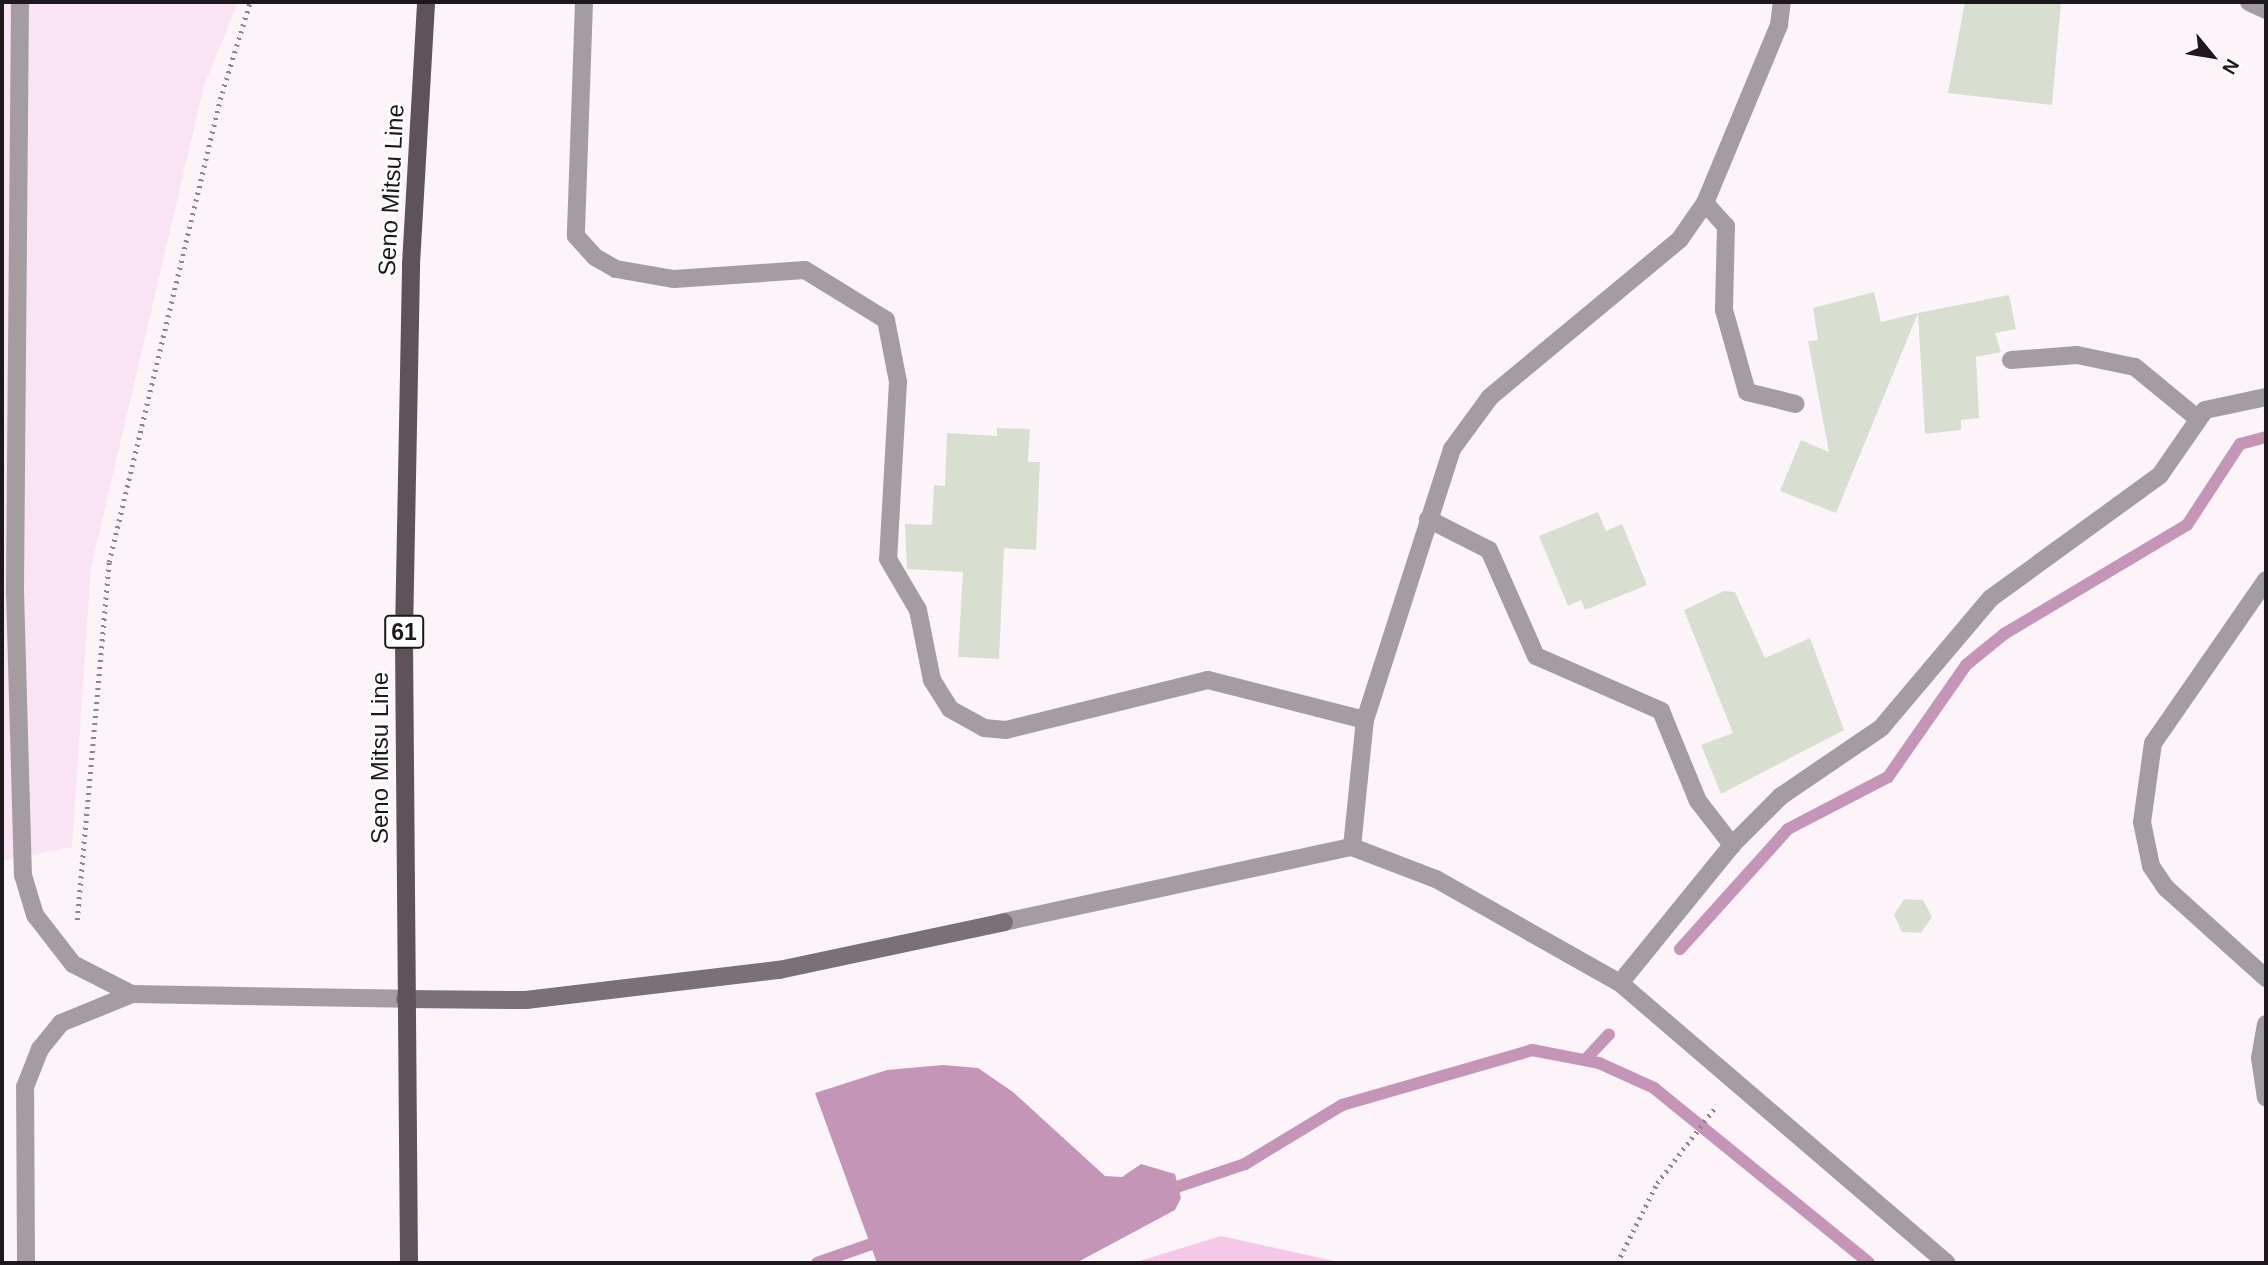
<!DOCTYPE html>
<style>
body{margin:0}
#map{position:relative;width:2268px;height:1265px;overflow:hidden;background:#fdf4fa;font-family:Arial,sans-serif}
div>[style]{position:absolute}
.built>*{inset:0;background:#fae4f3}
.green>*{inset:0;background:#f6c8e7}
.water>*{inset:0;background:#c595b7}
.stream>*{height:12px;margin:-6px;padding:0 6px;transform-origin:6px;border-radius:6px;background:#c595b7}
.building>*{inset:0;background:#d8dfd1}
.path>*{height:4.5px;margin-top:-2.25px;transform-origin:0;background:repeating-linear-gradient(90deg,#8c858a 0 2px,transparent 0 7px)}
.lane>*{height:18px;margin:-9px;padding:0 9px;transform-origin:9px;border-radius:9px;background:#a39da1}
.street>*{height:18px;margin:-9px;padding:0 9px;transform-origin:9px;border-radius:9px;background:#a39da1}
.secondary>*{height:18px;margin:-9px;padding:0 9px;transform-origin:9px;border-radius:9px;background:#7a7177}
.primary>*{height:18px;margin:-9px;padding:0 9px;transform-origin:9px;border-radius:9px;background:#5e535a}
span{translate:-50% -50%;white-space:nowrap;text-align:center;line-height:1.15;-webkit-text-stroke:5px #fff;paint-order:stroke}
.shield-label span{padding:2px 5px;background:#fff;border:2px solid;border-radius:5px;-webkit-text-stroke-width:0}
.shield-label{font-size:23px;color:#1d181b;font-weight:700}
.street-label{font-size:24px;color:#1d181b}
.frame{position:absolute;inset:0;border:4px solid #1d181b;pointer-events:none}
.north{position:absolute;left:2177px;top:21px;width:70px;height:70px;-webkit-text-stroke:5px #fff;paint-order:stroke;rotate:120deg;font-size:19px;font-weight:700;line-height:28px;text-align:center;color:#1d181b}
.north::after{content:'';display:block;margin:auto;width:24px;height:32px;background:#1d181b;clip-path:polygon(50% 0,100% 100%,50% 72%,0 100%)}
</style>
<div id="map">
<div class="built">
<div style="clip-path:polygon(2px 2px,238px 2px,204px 86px,91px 568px,72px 847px,2px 861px)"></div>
</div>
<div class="green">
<div style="clip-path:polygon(1221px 1236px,1343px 1263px,1133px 1263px)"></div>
</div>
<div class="water">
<div style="clip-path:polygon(943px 1065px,978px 1068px,1013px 1092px,1105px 1176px,1122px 1177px,1141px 1164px,1175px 1174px,1181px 1198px,1175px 1210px,1076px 1263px,877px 1263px,815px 1093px,887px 1070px)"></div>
</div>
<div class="stream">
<div style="left:1680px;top:949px;width:161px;rotate:-48deg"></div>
<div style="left:1788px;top:829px;width:113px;rotate:-27.5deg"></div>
<div style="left:1888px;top:777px;width:136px;rotate:-55.1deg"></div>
<div style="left:1966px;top:665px;width:49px;rotate:-39.2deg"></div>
<div style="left:2004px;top:634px;width:213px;rotate:-30.8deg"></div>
<div style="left:2187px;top:525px;width:97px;rotate:-56.8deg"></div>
<div style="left:2240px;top:444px;width:27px;rotate:-15deg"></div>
<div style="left:1585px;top:1060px;width:35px;rotate:-47deg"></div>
<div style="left:1162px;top:1192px;width:88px;rotate:-18.6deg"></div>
<div style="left:1245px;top:1164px;width:114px;rotate:-31.3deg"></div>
<div style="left:1342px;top:1105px;width:198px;rotate:-16.1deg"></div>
<div style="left:1532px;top:1050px;width:68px;rotate:11deg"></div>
<div style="left:1599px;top:1063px;width:60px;rotate:24.4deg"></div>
<div style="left:1654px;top:1088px;width:277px;rotate:39.1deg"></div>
<div style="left:817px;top:1263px;width:73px;rotate:-19.2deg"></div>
</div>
<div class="building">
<div style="clip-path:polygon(1965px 2px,2061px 2px,2052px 105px,1948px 93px)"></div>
<div style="clip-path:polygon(1874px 292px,1881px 322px,1918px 313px,1836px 513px,1780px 491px,1801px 440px,1829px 452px,1808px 341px,1818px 340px,1813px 308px)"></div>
<div style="clip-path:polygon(2009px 295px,2016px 329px,1995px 333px,2001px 352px,1976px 357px,1979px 418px,1961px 420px,1961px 430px,1925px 434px,1918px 313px)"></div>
<div style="clip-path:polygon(997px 428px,1030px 429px,1028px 462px,1040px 462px,1036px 550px,1004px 548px,999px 659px,958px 657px,963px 572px,907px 569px,905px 524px,932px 525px,934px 485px,945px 486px,947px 433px,997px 436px)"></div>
<div style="clip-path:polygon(1598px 512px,1606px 531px,1622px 524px,1647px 585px,1585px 610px,1581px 600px,1568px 606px,1539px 536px)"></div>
<div style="clip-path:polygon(1724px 591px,1735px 592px,1765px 658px,1810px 638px,1844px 730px,1721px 794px,1701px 745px,1733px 733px,1684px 610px)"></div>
<div style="clip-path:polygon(1904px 899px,1923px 900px,1932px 917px,1921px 933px,1902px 932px,1894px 915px)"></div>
</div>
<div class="path">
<div style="left:77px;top:920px;width:359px;rotate:-84.9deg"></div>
<div style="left:109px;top:562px;width:482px;rotate:-76.5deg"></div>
<div style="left:222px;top:93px;width:95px;rotate:-72.9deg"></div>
<div style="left:1617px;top:1263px;width:89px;rotate:-63.4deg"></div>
<div style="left:1657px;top:1183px;width:98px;rotate:-52.4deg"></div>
</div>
<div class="lane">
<div style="left:20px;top:2px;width:589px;rotate:90.49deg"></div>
<div style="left:15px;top:591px;width:284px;rotate:88.4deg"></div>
<div style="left:23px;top:875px;width:42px;rotate:73.3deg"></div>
<div style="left:35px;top:915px;width:62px;rotate:52.2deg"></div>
<div style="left:73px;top:964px;width:66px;rotate:27deg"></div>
<div style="left:132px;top:994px;width:273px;rotate:1deg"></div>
<div style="left:26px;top:1263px;width:176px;rotate:-90.3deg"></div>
<div style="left:25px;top:1087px;width:41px;rotate:-68.5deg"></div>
<div style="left:40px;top:1049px;width:33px;rotate:-51deg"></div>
<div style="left:61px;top:1023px;width:77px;rotate:-22.2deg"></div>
</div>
<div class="street">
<div style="left:584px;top:2px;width:234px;rotate:92deg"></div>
<div style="left:576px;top:236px;width:28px;rotate:48deg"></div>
<div style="left:595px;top:257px;width:24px;rotate:30deg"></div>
<div style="left:616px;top:269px;width:59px;rotate:9.8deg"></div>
<div style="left:674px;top:279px;width:131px;rotate:-3.9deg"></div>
<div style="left:805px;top:270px;width:95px;rotate:31.7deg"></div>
<div style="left:886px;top:320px;width:63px;rotate:79deg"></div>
<div style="left:898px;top:382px;width:177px;rotate:93.2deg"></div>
<div style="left:888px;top:559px;width:59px;rotate:59.5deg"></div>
<div style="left:918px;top:610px;width:71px;rotate:78.7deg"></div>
<div style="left:932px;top:680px;width:34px;rotate:58deg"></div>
<div style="left:950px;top:709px;width:39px;rotate:29deg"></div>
<div style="left:984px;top:728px;width:22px;rotate:5deg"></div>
<div style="left:1006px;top:730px;width:208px;rotate:-13.9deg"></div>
<div style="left:1208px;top:680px;width:162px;rotate:14.3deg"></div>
<div style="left:2249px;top:2px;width:19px;rotate:25deg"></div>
<div style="left:1705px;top:203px;width:31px;rotate:48deg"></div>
<div style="left:1726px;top:226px;width:84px;rotate:91.4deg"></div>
<div style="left:1724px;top:310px;width:85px;rotate:74.3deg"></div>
<div style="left:1747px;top:392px;width:50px;rotate:13.8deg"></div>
<div style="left:2011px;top:360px;width:66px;rotate:-4.3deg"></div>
<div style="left:2077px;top:355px;width:59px;rotate:11.7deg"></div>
<div style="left:2135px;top:367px;width:82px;rotate:39.5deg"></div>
<div style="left:1428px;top:519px;width:68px;rotate:26.9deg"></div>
<div style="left:1489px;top:550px;width:116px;rotate:66.1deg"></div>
<div style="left:1536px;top:656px;width:137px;rotate:23.7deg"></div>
<div style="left:1661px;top:711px;width:97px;rotate:67.7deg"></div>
<div style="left:1698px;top:801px;width:56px;rotate:52.3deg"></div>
<div style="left:2266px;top:580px;width:198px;rotate:124.7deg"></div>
<div style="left:2153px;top:743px;width:80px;rotate:97.9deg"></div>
<div style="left:2142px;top:822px;width:45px;rotate:78.4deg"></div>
<div style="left:2151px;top:866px;width:27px;rotate:56deg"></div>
<div style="left:2166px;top:888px;width:135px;rotate:42deg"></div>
<div style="left:1352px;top:847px;width:128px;rotate:-84.2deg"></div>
<div style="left:1365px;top:720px;width:285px;rotate:-72.2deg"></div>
<div style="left:1452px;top:449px;width:64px;rotate:-53.8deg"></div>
<div style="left:1490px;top:397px;width:247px;rotate:-39.7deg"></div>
<div style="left:1680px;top:239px;width:44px;rotate:-55.2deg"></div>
<div style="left:1705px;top:203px;width:193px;rotate:-67.4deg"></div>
<div style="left:1779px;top:25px;width:23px;rotate:-83deg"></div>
<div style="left:1004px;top:922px;width:356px;rotate:-12.2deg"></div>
<div style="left:1352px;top:847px;width:90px;rotate:20.9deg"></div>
<div style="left:1436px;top:879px;width:211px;rotate:29.5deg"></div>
<div style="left:1620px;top:983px;width:430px;rotate:40.6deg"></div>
<div style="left:1620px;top:983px;width:178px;rotate:-50.9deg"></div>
<div style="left:1732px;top:845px;width:69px;rotate:-45deg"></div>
<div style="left:1781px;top:796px;width:121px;rotate:-34.2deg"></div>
<div style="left:1881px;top:728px;width:170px;rotate:-49.8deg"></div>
<div style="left:1991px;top:598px;width:209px;rotate:-36deg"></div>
<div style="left:2160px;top:475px;width:79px;rotate:-55.3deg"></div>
<div style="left:2205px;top:410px;width:62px;rotate:-12deg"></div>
<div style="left:2266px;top:1024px;width:35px;rotate:100deg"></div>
<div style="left:2260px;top:1058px;width:40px;rotate:81.5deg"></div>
</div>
<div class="secondary">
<div style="left:405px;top:999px;width:121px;rotate:0.5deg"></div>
<div style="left:526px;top:1000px;width:255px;rotate:-6.8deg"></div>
<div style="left:779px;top:970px;width:230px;rotate:-12deg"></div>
</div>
<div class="primary">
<div style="left:409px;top:1263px;width:629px;rotate:-90.46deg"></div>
<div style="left:404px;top:634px;width:370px;rotate:-88.9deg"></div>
<div style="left:411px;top:264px;width:262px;rotate:-86.7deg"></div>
</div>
<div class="shield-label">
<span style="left:404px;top:632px">61</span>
</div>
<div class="street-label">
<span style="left:391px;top:190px;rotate:-87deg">Seno Mitsu Line</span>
<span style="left:380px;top:758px;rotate:-90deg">Seno Mitsu Line</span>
</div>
<div class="frame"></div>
<div class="north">N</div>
</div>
